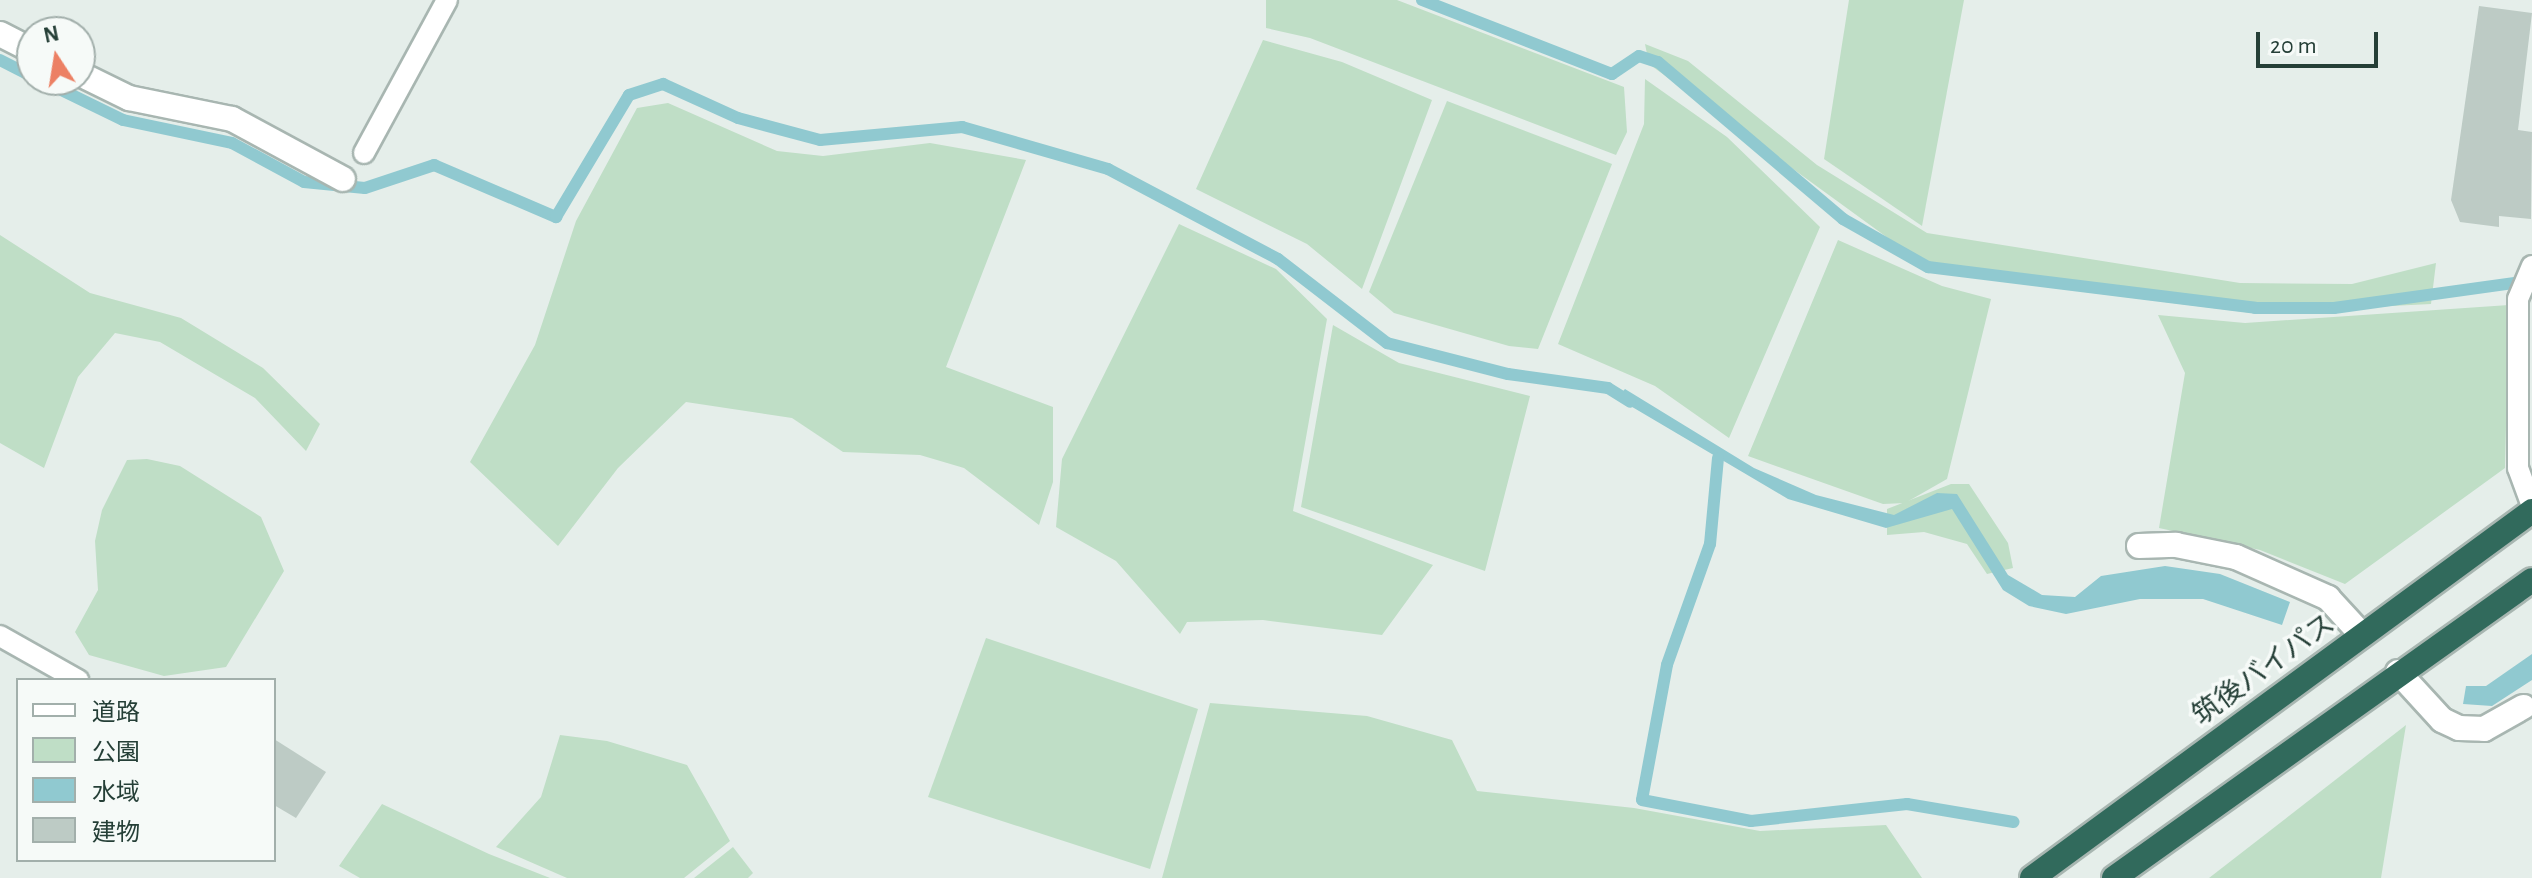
<!DOCTYPE html>
<meta charset="utf-8">
<style>
body{margin:0}
#map{position:relative;width:2532px;height:878px;overflow:hidden;background:#e5eeea;font-family:"Alegreya Sans","Noto Sans JP",sans-serif}
div>[style]{position:absolute}
.green>*{inset:0;background:#bfdec6}
.water>*{inset:0;background:#90c9d0}
.stream>*{height:12px;margin:-6px;padding:0 6px;transform-origin:6px;border-radius:6px;background:#90c9d0}
.building>*{inset:0;background:#bdcbc5}
.roads{filter:drop-shadow(2px 0 #a8b6b1) drop-shadow(-2px 0 #a8b6b1) drop-shadow(0 2px #a8b6b1) drop-shadow(0 -2px #a8b6b1)}
.lane>*{height:20px;margin:-10px;padding:0 10px;transform-origin:10px;border-radius:10px;background:#fff}
.street>*{height:24px;margin:-12px;padding:0 12px;transform-origin:12px;border-radius:12px;background:#fff}
.highway>*{height:24px;margin:-12px;padding:0 12px;transform-origin:12px;border-radius:12px;background:#316a5c}
span{translate:-50% -50%;white-space:nowrap;text-align:center;line-height:1.15;-webkit-text-stroke:7px #f6faf8;paint-order:stroke}
.street-label{font-size:28px;color:#253f37}
.legend{position:absolute;left:16px;top:678px;width:260px;height:184px;box-sizing:border-box;background:#f6faf8;border:2px solid #a2afab;margin:0;padding:10px 14px;list-style:none;font-size:24px;color:#253f37}
.legend li{display:flex;align-items:center;gap:16px;height:40px}
.legend b{width:40px;border:2px solid #a2afab}
.north{position:absolute;left:16px;top:16px;width:80px;height:80px;box-sizing:border-box;background:#f6faf8;border:2px solid #a2afab;border-radius:50%;rotate:348deg;font-size:22px;font-weight:700;line-height:32px;text-align:center;color:#253f37}
.north::after{content:'';display:block;margin:auto;width:28px;height:36px;background:#ec8064;clip-path:polygon(50% 0,100% 100%,50% 72%,0 100%)}
.scale{position:absolute;left:2256px;top:32px;width:122px;height:36px;box-sizing:border-box;border:4px solid #253f37;border-top:0;padding-left:10px;font-size:24px;line-height:28px;white-space:nowrap;color:#253f37;-webkit-text-stroke:6px #f6faf8;paint-order:stroke}
</style>
<div id="map">
<div class="green">
<div style="clip-path:polygon(1266px 0,1397px 0,1624px 87px,1627px 132px,1616px 155px,1310px 38px,1266px 28px)"></div>
<div style="clip-path:polygon(1849px 0,1964px 0,1922px 226px,1824px 159px)"></div>
<div style="clip-path:polygon(1263px 40px,1342px 62px,1432px 100px,1362px 289px,1307px 244px,1196px 189px)"></div>
<div style="clip-path:polygon(1645px 44px,1688px 61px,1817px 165px,1927px 233px,2240px 283px,2352px 284px,2436px 263px,2431px 304px,2252px 313px,1936px 273px,1649px 64px)"></div>
<div style="clip-path:polygon(1645px 79px,1727px 137px,1820px 227px,1729px 438px,1655px 386px,1558px 344px,1644px 124px)"></div>
<div style="clip-path:polygon(1447px 101px,1612px 164px,1538px 349px,1509px 346px,1394px 313px,1369px 292px)"></div>
<div style="clip-path:polygon(668px 103px,777px 151px,823px 156px,930px 143px,1026px 160px,946px 367px,1053px 407px,1053px 482px,1039px 525px,964px 468px,920px 455px,843px 452px,792px 418px,686px 402px,618px 468px,558px 546px,470px 462px,535px 345px,576px 221px,637px 108px)"></div>
<div style="clip-path:polygon(1179px 224px,1276px 269px,1327px 319px,1293px 511px,1433px 565px,1382px 635px,1263px 620px,1187px 622px,1180px 634px,1116px 561px,1056px 527px,1062px 459px)"></div>
<div style="clip-path:polygon(0 235px,90px 293px,181px 318px,263px 368px,320px 424px,306px 451px,255px 398px,160px 342px,115px 333px,78px 377px,44px 468px,0 443px)"></div>
<div style="clip-path:polygon(1838px 240px,1942px 286px,1991px 299px,1947px 479px,1905px 503px,1883px 504px,1748px 456px)"></div>
<div style="clip-path:polygon(2509px 305px,2505px 468px,2345px 584px,2260px 550px,2159px 528px,2185px 373px,2158px 315px,2245px 323px)"></div>
<div style="clip-path:polygon(1333px 325px,1399px 363px,1530px 396px,1485px 571px,1301px 507px)"></div>
<div style="clip-path:polygon(147px 459px,180px 466px,261px 517px,284px 571px,226px 667px,164px 676px,89px 655px,75px 632px,98px 590px,95px 541px,102px 510px,127px 460px)"></div>
<div style="clip-path:polygon(1951px 484px,1969px 484px,2008px 543px,2013px 568px,1987px 574px,1967px 544px,1924px 532px,1887px 535px,1887px 509px)"></div>
<div style="clip-path:polygon(986px 638px,1198px 709px,1150px 869px,928px 797px)"></div>
<div style="clip-path:polygon(1210px 703px,1367px 716px,1452px 740px,1477px 791px,1634px 808px,1760px 831px,1886px 825px,1922px 878px,1162px 878px)"></div>
<div style="clip-path:polygon(2406px 725px,2381px 878px,2209px 878px)"></div>
<div style="clip-path:polygon(560px 735px,607px 741px,687px 765px,730px 841px,684px 878px,567px 878px,496px 847px,541px 797px)"></div>
<div style="clip-path:polygon(382px 804px,489px 854px,550px 878px,360px 878px,339px 866px)"></div>
<div style="clip-path:polygon(733px 847px,753px 873px,748px 878px,694px 878px)"></div>
</div>
<div class="water">
<div style="clip-path:polygon(1625px 389px,1754px 468px,1816px 495px,1894px 515px,1937px 493px,1957px 494px,2008px 575px,2042px 595px,2075px 597px,2101px 576px,2165px 566px,2220px 574px,2290px 602px,2282px 625px,2203px 599px,2140px 599px,2066px 614px,2029px 606px,2003px 590px,1952px 509px,1886px 528px,1788px 499px,1617px 398px)"></div>
<div style="clip-path:polygon(2532px 654px,2532px 680px,2492px 706px,2463px 704px,2466px 686px,2486px 686px)"></div>
</div>
<div class="stream">
<div style="left:1422px;top:0;width:204px;rotate:21.3deg"></div>
<div style="left:1612px;top:74px;width:32px;rotate:-34deg"></div>
<div style="left:1639px;top:56px;width:20px;rotate:18deg"></div>
<div style="left:1658px;top:62px;width:243px;rotate:40.3deg"></div>
<div style="left:1843px;top:219px;width:98px;rotate:29.5deg"></div>
<div style="left:1928px;top:267px;width:330px;rotate:7.1deg"></div>
<div style="left:2255px;top:308px;width:79px"></div>
<div style="left:2334px;top:308px;width:197px;rotate:-7.9deg"></div>
<div style="left:0;top:60px;width:36px;rotate:27deg"></div>
<div style="left:41px;top:80px;width:91px;rotate:26deg"></div>
<div style="left:123px;top:120px;width:111px;rotate:11.9deg"></div>
<div style="left:232px;top:143px;width:82px;rotate:28.4deg"></div>
<div style="left:304px;top:182px;width:61px;rotate:5.6deg"></div>
<div style="left:365px;top:188px;width:73px;rotate:-18.4deg"></div>
<div style="left:434px;top:165px;width:133px;rotate:23.1deg"></div>
<div style="left:556px;top:217px;width:142px;rotate:-59.1deg"></div>
<div style="left:629px;top:95px;width:36px;rotate:-18deg"></div>
<div style="left:663px;top:84px;width:82px;rotate:24.4deg"></div>
<div style="left:738px;top:118px;width:85px;rotate:15deg"></div>
<div style="left:820px;top:140px;width:143px;rotate:-5.2deg"></div>
<div style="left:962px;top:127px;width:152px;rotate:16deg"></div>
<div style="left:1108px;top:169px;width:192px;rotate:27.9deg"></div>
<div style="left:1278px;top:259px;width:138px;rotate:37.6deg"></div>
<div style="left:1387px;top:343px;width:125px;rotate:14.4deg"></div>
<div style="left:1508px;top:374px;width:101px;rotate:8deg"></div>
<div style="left:1608px;top:388px;width:26px;rotate:32deg"></div>
<div style="left:1718px;top:458px;width:86px;rotate:95.3deg"></div>
<div style="left:1710px;top:544px;width:128px;rotate:109.6deg"></div>
<div style="left:1667px;top:665px;width:137px;rotate:100.5deg"></div>
<div style="left:1642px;top:800px;width:111px;rotate:10.9deg"></div>
<div style="left:1751px;top:821px;width:157px;rotate:-6.2deg"></div>
<div style="left:1907px;top:804px;width:108px;rotate:9.6deg"></div>
</div>
<div class="building">
<div style="clip-path:polygon(2479px 6px,2532px 13px,2518px 130px,2532px 132px,2531px 219px,2499px 216px,2499px 227px,2460px 222px,2451px 200px)"></div>
<div style="clip-path:polygon(274px 739px,326px 772px,296px 818px,274px 805px)"></div>
</div>
<div class="roads">
<div class="lane">
<div style="left:364px;top:153px;width:174px;rotate:-61.5deg"></div>
<div style="left:2532px;top:266px;width:36px;rotate:113deg"></div>
<div style="left:2518px;top:299px;width:169px;rotate:90deg"></div>
<div style="left:2518px;top:468px;width:40px;rotate:69.8deg"></div>
<div style="left:0;top:636px;width:90px;rotate:29.4deg"></div>
</div>
<div class="street">
<div style="left:0;top:34px;width:36px;rotate:27deg"></div>
<div style="left:80px;top:74px;width:55px;rotate:26.1deg"></div>
<div style="left:129px;top:98px;width:105px;rotate:11.5deg"></div>
<div style="left:232px;top:119px;width:126px;rotate:28.4deg"></div>
<div style="left:2139px;top:546px;width:37px;rotate:-2deg"></div>
<div style="left:2176px;top:545px;width:61px;rotate:11.3deg"></div>
<div style="left:2236px;top:557px;width:101px;rotate:24deg"></div>
<div style="left:2328px;top:598px;width:50px;rotate:47.4deg"></div>
<div style="left:2398px;top:672px;width:65px;rotate:47.5deg"></div>
<div style="left:2442px;top:720px;width:19px;rotate:25deg"></div>
<div style="left:2459px;top:728px;width:25px;rotate:2deg"></div>
<div style="left:2484px;top:729px;width:45px;rotate:-29.4deg"></div>
</div>
<div class="highway">
<div style="left:2032px;top:878px;width:620px;rotate:-36.28deg"></div>
<div style="left:2114px;top:878px;width:513px;rotate:-35.49deg"></div>
</div>
</div>
<div class="street-label">
<span style="left:2264px;top:670px;rotate:-36deg">筑後バイパス</span>
</div>
<ul class="legend">
<li><b style="height:10px;background:#fff"></b>道路</li>
<li><b style="height:22px;background:#bfdec6"></b>公園</li>
<li><b style="height:22px;background:#90c9d0"></b>水域</li>
<li><b style="height:22px;background:#bdcbc5"></b>建物</li>
</ul>
<div class="north">N</div>
<div class="scale">20 m</div>
</div>
